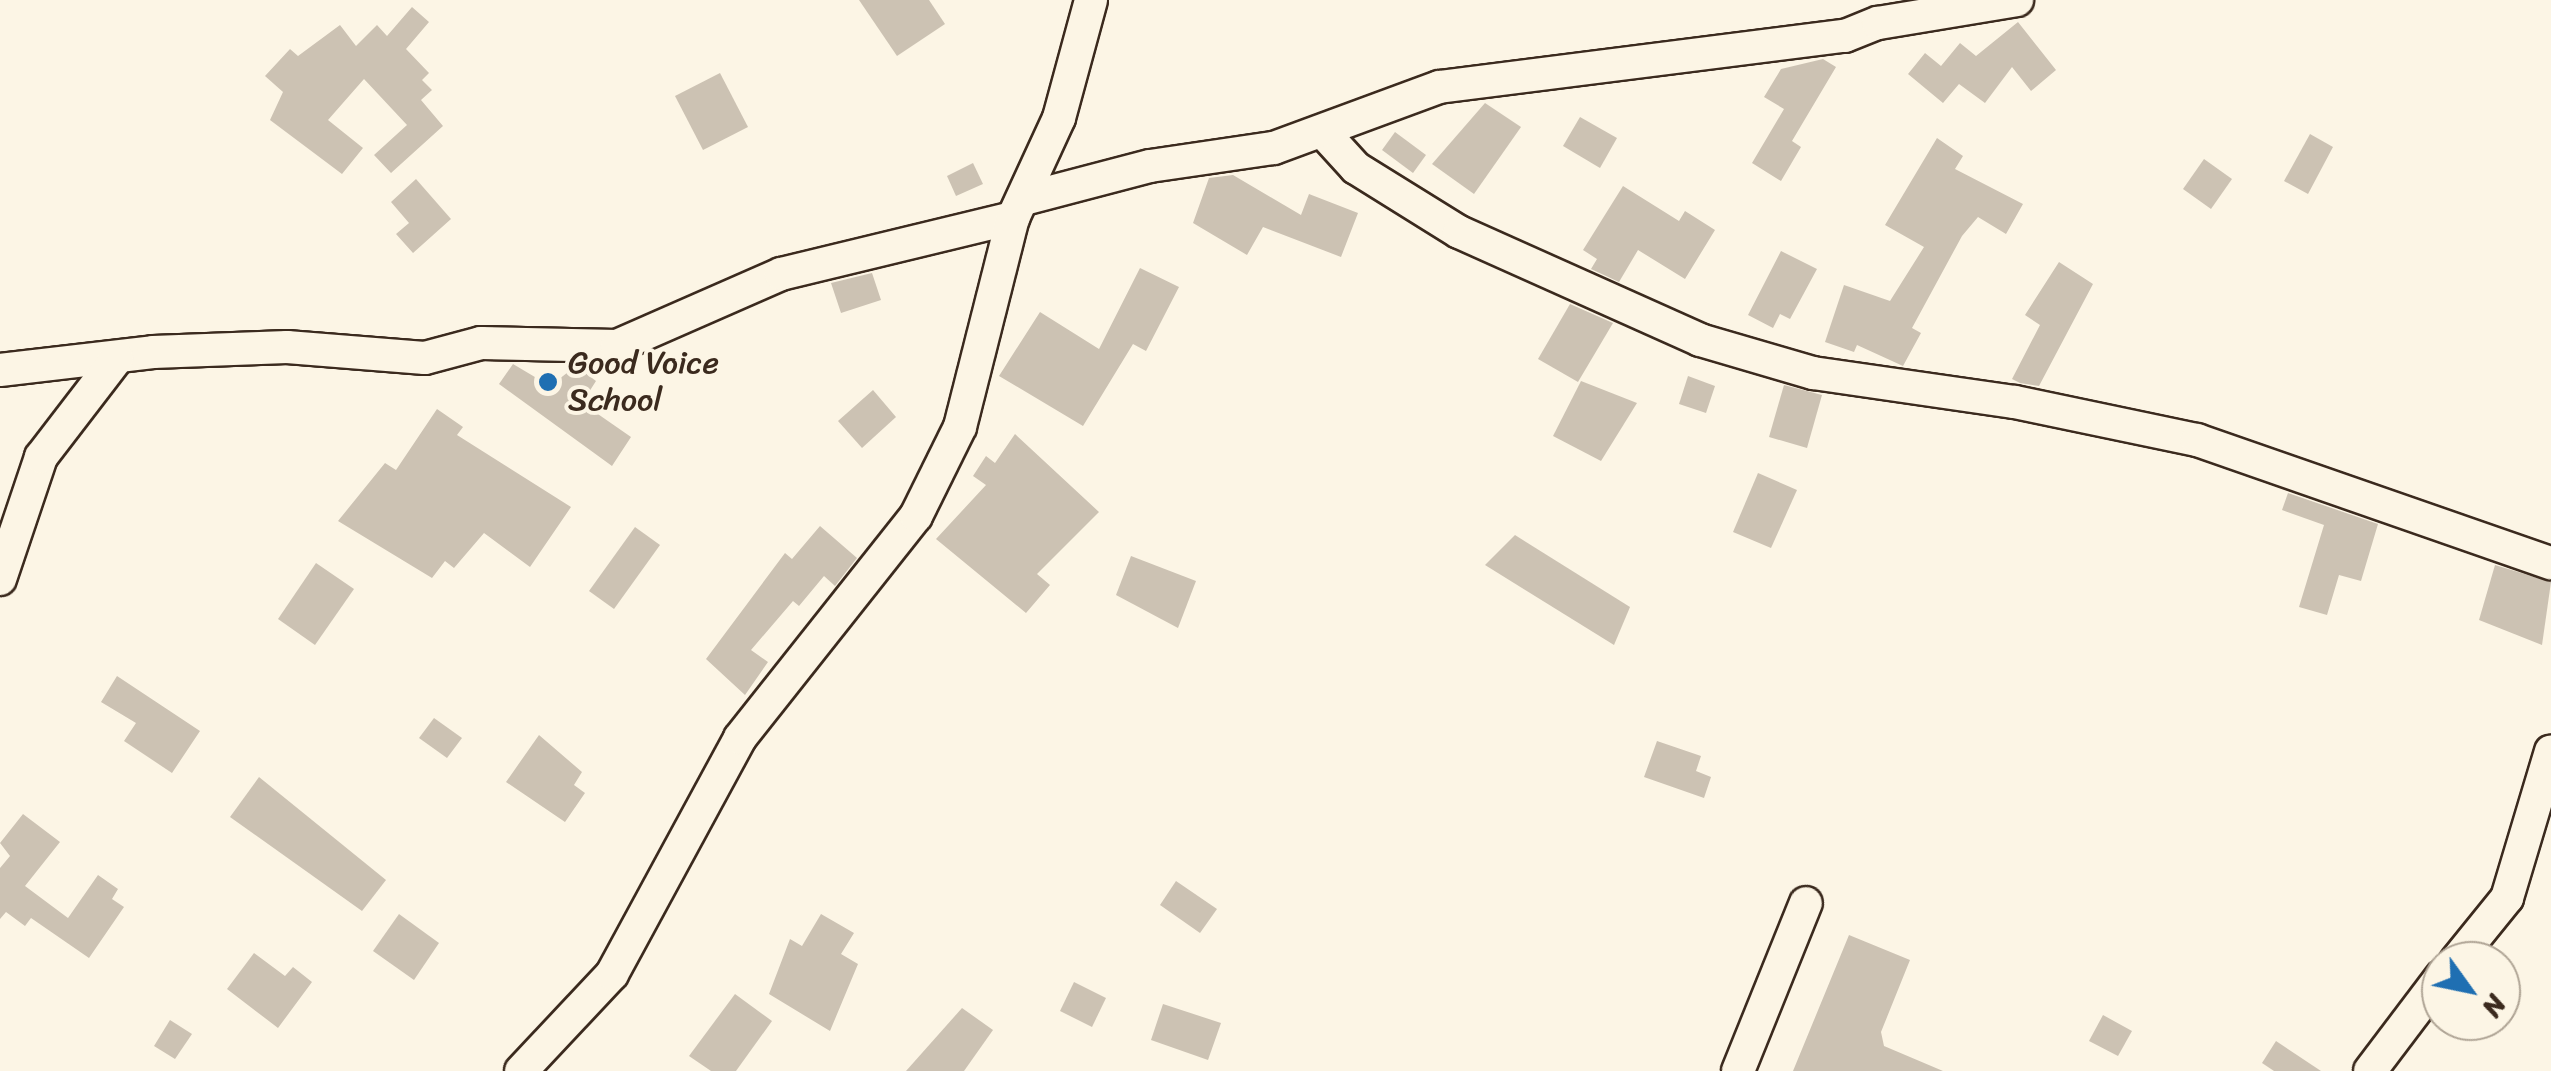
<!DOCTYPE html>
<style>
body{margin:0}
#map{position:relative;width:2551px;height:1071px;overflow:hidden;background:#fcf5e5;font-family:Sriracha,sans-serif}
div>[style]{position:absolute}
.building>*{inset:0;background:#ccc2b3}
.roads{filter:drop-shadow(2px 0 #3b2a1e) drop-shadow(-2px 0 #3b2a1e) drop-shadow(0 2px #3b2a1e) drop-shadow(0 -2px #3b2a1e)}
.minor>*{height:32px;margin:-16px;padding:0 16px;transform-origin:16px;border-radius:16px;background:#fcf5e5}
.dots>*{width:28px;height:28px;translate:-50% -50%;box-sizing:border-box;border:5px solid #fcf5e5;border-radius:50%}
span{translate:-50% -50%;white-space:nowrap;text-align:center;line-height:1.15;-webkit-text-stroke:8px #fcf5e5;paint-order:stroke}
.poi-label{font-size:32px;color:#3b2a1e}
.left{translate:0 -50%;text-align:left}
.north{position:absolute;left:2421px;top:941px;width:100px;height:100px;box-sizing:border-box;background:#fcf5e5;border:2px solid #afa495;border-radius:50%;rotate:123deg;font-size:28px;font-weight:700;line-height:40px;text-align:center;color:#3b2a1e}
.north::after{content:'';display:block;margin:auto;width:35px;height:45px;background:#1f6fb2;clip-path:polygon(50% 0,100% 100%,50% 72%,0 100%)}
</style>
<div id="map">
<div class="building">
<div style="clip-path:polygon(859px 0,929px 0,945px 24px,897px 56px)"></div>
<div style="clip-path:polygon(412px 7px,429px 22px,406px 49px,429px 73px,422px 80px,432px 90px,421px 100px,443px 126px,391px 173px,374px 155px,407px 125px,364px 79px,328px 120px,363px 148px,342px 174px,270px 120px,283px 92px,265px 76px,290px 49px,298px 56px,340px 25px,356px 46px,377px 25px,387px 36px)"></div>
<div style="clip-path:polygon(2018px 22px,2056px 70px,2031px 91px,2012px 67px,1985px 103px,1959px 84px,1943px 103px,1908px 74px,1925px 53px,1941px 66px,1960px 43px,1976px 56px)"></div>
<div style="clip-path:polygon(1823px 59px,1836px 67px,1792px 141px,1801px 147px,1781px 181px,1752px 163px,1784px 109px,1764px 97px,1781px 69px)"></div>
<div style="clip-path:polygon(720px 73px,748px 127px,703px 150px,675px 96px)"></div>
<div style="clip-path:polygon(1485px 103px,1521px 127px,1474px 194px,1432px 164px)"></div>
<div style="clip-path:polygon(1580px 117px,1617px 138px,1600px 168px,1563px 146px)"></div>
<div style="clip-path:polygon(1395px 132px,1426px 155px,1413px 173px,1382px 150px)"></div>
<div style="clip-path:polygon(2310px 134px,2333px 147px,2308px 194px,2284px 181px)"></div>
<div style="clip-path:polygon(1937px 138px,1963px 156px,1955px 169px,2023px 204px,2006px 234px,1978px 217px,1962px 236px,1912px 328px,1921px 333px,1903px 366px,1857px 345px,1854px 352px,1825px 342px,1844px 285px,1890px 301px,1924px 247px,1885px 225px)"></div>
<div style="clip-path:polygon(2204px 159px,2232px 179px,2211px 209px,2183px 189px)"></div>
<div style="clip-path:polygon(973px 163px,983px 184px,956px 196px,947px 176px)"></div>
<div style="clip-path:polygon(1233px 175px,1301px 215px,1309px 194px,1358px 213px,1341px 257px,1263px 227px,1247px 255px,1193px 223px,1209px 178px)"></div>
<div style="clip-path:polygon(416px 179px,451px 219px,413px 253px,396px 234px,409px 223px,391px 202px)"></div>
<div style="clip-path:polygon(1623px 186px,1679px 221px,1685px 211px,1715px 230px,1685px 279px,1638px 250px,1619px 282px,1591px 269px,1597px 259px,1583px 250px)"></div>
<div style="clip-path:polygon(1781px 251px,1817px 269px,1790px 319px,1780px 314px,1773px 328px,1748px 315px)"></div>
<div style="clip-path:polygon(2059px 262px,2093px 284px,2039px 386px,2020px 383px,2012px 379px,2040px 325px,2025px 315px)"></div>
<div style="clip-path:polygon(1140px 268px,1179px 287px,1146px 351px,1133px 344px,1083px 426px,999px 376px,1040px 312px,1099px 349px)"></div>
<div style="clip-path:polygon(872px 273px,881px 300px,841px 313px,831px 283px)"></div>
<div style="clip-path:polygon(1570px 304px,1613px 323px,1578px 382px,1538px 359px)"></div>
<div style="clip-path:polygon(513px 364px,550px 386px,576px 366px,596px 381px,582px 403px,631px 437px,612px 466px,499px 384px)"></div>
<div style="clip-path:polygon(1688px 376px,1715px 386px,1706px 413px,1679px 404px)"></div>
<div style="clip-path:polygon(1581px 381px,1637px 403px,1601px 461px,1553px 436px)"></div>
<div style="clip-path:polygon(1784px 385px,1822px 395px,1807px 448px,1769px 437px)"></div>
<div style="clip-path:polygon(873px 390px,896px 417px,862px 448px,838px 421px)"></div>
<div style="clip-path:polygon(437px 409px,463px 427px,457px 435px,571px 507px,530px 567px,484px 533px,454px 568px,445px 561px,432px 578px,338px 521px,385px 463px,396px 470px)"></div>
<div style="clip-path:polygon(1015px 434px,1099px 512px,1037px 574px,1050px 585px,1026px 613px,936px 539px,986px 485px,973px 476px,986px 456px,995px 463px)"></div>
<div style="clip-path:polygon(1758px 473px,1797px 490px,1771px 548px,1733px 532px)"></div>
<div style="clip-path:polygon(2288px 493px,2378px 524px,2361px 581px,2339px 575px,2327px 615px,2299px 607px,2324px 525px,2282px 510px)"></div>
<div style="clip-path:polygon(820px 526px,857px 558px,835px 586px,824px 576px,799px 606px,793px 601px,751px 650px,768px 662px,745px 695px,706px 659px,785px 553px,792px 559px)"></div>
<div style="clip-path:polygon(635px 527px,660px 545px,614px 609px,589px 591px)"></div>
<div style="clip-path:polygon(1515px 535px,1630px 607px,1614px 645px,1485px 565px)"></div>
<div style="clip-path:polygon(1131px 556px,1196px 581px,1178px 628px,1116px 595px)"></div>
<div style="clip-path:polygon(316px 563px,354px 589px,315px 645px,278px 619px)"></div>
<div style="clip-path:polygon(2495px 565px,2551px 582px,2542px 645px,2479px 620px)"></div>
<div style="clip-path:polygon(117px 676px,200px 731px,172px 773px,124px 741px,136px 723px,101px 702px)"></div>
<div style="clip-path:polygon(434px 718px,462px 738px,447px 758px,419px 738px)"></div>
<div style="clip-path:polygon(539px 735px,582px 772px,574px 785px,585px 793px,565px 822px,506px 782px)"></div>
<div style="clip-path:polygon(1657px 741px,1701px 756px,1696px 771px,1711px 777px,1704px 798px,1644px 777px)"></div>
<div style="clip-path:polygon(259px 777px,386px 880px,362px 911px,230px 817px)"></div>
<div style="clip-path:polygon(23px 814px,60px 842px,25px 886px,68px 918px,98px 875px,118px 889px,112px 899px,124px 907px,89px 958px,31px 918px,25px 926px,6px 912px,0 919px,0 868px,10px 856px,0 843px)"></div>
<div style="clip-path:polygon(1176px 881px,1217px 909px,1200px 933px,1160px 905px)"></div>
<div style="clip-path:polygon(399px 914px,439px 943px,414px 980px,373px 951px)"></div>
<div style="clip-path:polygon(821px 914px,854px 933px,841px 954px,858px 964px,830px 1031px,769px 994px,790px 939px,802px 946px)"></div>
<div style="clip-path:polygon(1849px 935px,1910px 960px,1881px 1032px,1884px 1046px,1943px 1071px,1793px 1071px)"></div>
<div style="clip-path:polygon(254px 953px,285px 976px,293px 967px,312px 982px,278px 1028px,227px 989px)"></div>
<div style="clip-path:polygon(1074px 982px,1106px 998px,1092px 1027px,1060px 1011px)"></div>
<div style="clip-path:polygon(735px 994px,772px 1021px,736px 1071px,711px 1071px,689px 1056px)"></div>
<div style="clip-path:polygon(1163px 1004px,1221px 1023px,1208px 1060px,1151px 1040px)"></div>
<div style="clip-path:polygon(962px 1008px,993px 1030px,964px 1071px,906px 1071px)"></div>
<div style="clip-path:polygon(2103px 1015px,2132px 1031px,2118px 1056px,2089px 1041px)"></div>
<div style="clip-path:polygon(170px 1020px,192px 1034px,175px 1059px,154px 1046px)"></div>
<div style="clip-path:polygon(2276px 1041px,2321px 1071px,2274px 1071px,2262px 1063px)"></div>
</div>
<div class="roads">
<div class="minor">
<div style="left:1324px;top:133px;width:47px;rotate:47.6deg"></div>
<div style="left:1356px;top:168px;width:121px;rotate:31.9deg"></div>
<div style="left:1459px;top:232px;width:264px;rotate:24.1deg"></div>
<div style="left:1700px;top:340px;width:118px;rotate:16.3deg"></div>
<div style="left:1813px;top:373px;width:204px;rotate:8.2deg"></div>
<div style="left:2015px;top:402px;width:186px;rotate:11.8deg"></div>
<div style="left:2197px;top:440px;width:375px;rotate:19.2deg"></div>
<div style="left:1024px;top:199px;width:130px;rotate:-14.7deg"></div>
<div style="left:1150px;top:166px;width:125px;rotate:-8.3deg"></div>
<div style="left:1274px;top:148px;width:176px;rotate:-20.3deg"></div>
<div style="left:1439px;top:87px;width:409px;rotate:-7.2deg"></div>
<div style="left:1845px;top:36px;width:35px;rotate:-22deg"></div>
<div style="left:1878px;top:23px;width:141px;rotate:-9.4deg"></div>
<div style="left:0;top:370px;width:154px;rotate:-6.7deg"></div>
<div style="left:153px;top:352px;width:134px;rotate:-2.1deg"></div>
<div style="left:287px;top:347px;width:138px;rotate:4.6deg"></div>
<div style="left:425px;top:358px;width:58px;rotate:-15deg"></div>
<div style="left:481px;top:343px;width:136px;rotate:1.3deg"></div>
<div style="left:617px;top:346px;width:179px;rotate:-23.7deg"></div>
<div style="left:781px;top:274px;width:239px;rotate:-13.6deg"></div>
<div style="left:0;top:579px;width:129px;rotate:-71.4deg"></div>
<div style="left:41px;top:457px;width:125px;rotate:-52.5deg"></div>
<div style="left:2456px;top:961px;width:81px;rotate:-51deg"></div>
<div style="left:2507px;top:898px;width:153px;rotate:-73.3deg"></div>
<div style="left:521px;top:1071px;width:133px;rotate:-46.8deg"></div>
<div style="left:612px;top:974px;width:268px;rotate:-61.5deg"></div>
<div style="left:740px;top:738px;width:283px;rotate:-51.6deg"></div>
<div style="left:916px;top:516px;width:99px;rotate:-63.7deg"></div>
<div style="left:960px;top:427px;width:216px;rotate:-75.8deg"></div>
<div style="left:1013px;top:218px;width:110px;rotate:-65.3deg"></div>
<div style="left:1059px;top:118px;width:122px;rotate:-74.8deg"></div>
<div style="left:1738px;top:1071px;width:181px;rotate:-68deg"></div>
<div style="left:2370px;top:1071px;width:118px;rotate:-52.9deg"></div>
</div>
</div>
<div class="dots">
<div style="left:548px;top:382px;background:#1f6fb2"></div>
</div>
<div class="poi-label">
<span class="left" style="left:568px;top:382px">Good Voice<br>School</span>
</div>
<div class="north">N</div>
</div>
